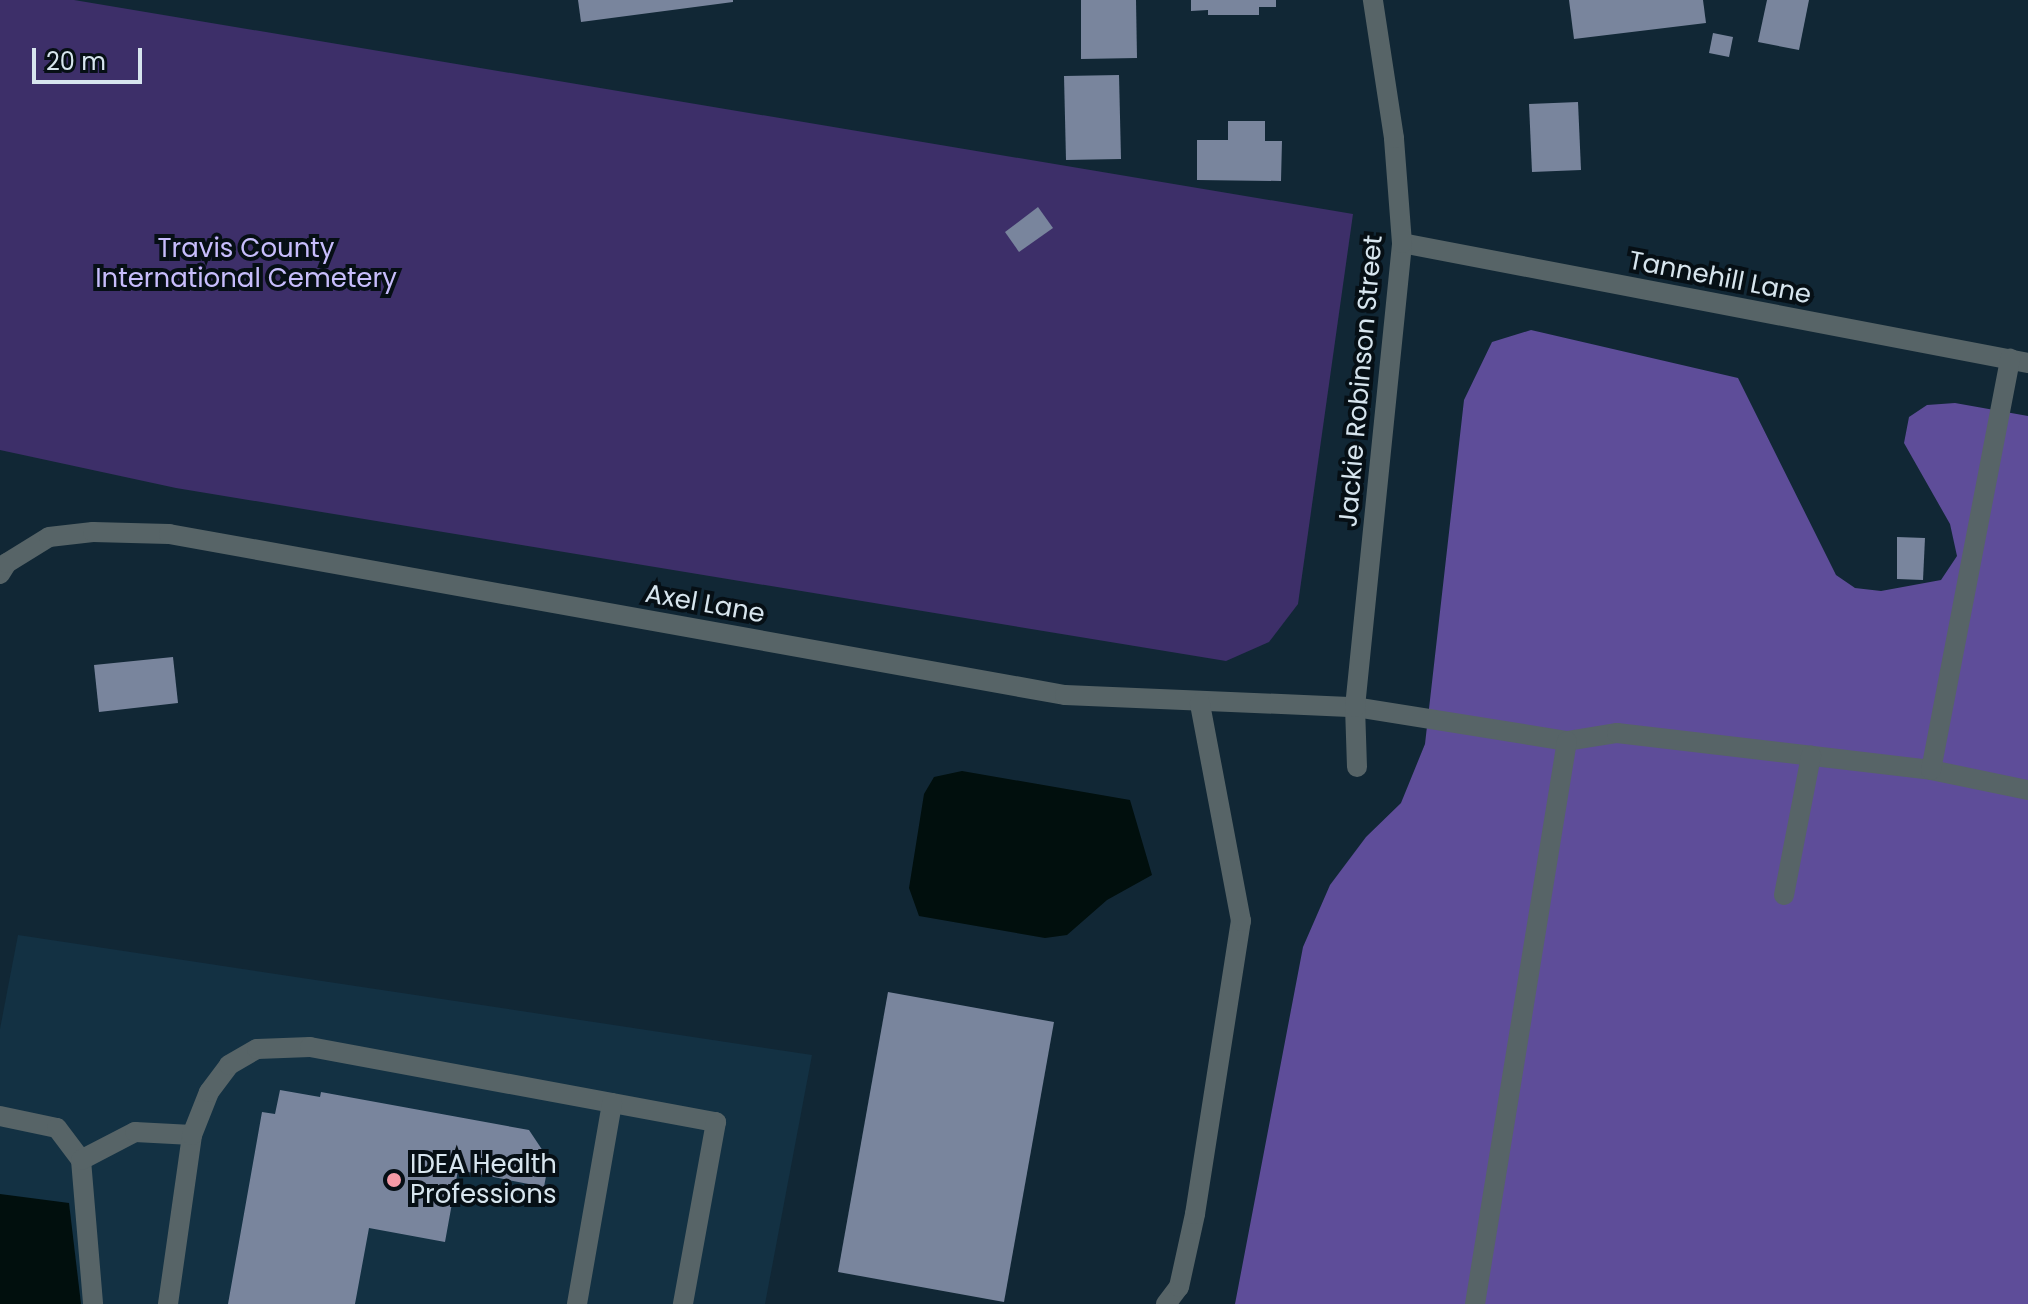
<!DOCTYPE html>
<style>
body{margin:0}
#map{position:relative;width:2028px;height:1304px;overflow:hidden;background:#112735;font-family:Poppins,sans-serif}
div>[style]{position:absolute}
.built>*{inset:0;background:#133143}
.green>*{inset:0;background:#3d2f69}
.forest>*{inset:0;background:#5e4d99}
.water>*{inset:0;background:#010f0d}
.building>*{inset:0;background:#79859d}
.minor>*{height:20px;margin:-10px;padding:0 10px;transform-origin:10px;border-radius:10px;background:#576467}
.dots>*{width:22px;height:22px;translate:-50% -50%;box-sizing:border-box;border:4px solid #060f15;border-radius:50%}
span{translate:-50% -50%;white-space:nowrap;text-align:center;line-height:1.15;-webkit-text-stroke:8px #060f15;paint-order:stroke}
.park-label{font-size:26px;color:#c7bdfc}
.street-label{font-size:26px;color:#d7e5ee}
.poi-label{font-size:26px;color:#d7e5ee}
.left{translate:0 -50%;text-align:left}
.scale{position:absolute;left:32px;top:48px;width:110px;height:36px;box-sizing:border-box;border:4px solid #d7e5ee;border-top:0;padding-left:10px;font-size:24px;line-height:28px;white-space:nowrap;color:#d7e5ee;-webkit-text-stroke:6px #060f15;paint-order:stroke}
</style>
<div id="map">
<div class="built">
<div style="clip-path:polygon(18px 935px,812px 1055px,765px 1304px,0 1304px,0 1029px)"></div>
</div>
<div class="green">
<div style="clip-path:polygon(0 0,74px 0,1353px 214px,1298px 604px,1269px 642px,1226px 661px,176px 488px,0 450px)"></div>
</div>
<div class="forest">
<div style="clip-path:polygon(1531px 330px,1738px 378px,1836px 575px,1855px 588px,1881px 591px,1941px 580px,1957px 556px,1950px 524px,1904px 443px,1909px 417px,1927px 405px,1955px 403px,2028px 416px,2028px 1304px,1235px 1304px,1303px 947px,1330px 885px,1366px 837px,1401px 803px,1425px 744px,1464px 400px,1492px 342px)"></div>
</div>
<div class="water">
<div style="clip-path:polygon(962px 771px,1130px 800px,1152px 875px,1107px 900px,1067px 935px,1045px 938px,919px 916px,909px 888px,924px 794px,934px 777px)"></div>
<div style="clip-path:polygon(0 1194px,69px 1203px,81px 1304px,0 1304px)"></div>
</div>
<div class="building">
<div style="clip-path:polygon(578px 0,733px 0,733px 2px,581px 22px)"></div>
<div style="clip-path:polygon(1081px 0,1136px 0,1137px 58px,1081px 59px)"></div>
<div style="clip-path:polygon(1191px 0,1276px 0,1276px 7px,1259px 7px,1259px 15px,1208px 15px,1208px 10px,1191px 11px)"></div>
<div style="clip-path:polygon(1569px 0,1703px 0,1706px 23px,1574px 39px)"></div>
<div style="clip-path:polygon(1767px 0,1809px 0,1799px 50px,1758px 42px)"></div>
<div style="clip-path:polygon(1713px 33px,1733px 37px,1729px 57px,1709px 53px)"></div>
<div style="clip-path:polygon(1119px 75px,1121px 159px,1066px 160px,1064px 76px)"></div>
<div style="clip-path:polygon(1578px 102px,1581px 170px,1532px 172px,1529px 104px)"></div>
<div style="clip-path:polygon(1228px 121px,1265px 121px,1265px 141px,1282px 141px,1281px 181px,1197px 180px,1197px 140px,1228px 140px)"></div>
<div style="clip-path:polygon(1038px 207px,1053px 228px,1019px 252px,1005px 232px)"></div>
<div style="clip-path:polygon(1897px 537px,1925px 538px,1923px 580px,1897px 579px)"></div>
<div style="clip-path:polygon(173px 657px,178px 703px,99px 712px,94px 665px)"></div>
<div style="clip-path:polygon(888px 992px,1054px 1022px,1004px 1302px,838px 1272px)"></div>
<div style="clip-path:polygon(280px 1090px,320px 1097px,321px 1092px,529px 1130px,549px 1160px,544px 1187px,458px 1170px,445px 1242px,369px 1228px,355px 1304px,228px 1304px,262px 1112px,275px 1114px)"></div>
</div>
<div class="minor">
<div style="left:1402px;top:243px;width:637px;rotate:10.85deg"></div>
<div style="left:0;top:574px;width:13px;rotate:-58deg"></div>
<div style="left:7px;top:563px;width:49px;rotate:-31.8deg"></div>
<div style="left:49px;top:537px;width:44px;rotate:-6.5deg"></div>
<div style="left:93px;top:532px;width:76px;rotate:1.5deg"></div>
<div style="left:169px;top:534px;width:910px;rotate:10.19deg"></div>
<div style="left:1065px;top:695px;width:290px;rotate:2.4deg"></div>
<div style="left:1355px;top:707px;width:215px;rotate:9.1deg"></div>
<div style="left:1567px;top:741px;width:51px;rotate:-9.1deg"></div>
<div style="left:1617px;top:733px;width:316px;rotate:6.7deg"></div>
<div style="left:1931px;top:770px;width:99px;rotate:11.7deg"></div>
<div style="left:1357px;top:767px;width:60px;rotate:-91.9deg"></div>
<div style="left:1355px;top:707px;width:466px;rotate:-84.2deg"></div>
<div style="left:1402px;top:243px;width:105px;rotate:-94.4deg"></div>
<div style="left:1394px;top:138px;width:140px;rotate:-98.7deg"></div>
<div style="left:1931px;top:770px;width:419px;rotate:-79.1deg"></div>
<div style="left:1784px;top:895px;width:142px;rotate:-79deg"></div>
<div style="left:0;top:1116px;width:58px;rotate:11.9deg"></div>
<div style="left:57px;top:1128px;width:40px;rotate:53deg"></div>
<div style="left:81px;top:1160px;width:144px;rotate:85.2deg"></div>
<div style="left:81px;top:1160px;width:61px;rotate:-27.4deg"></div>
<div style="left:135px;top:1132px;width:57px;rotate:3deg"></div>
<div style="left:168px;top:1304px;width:171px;rotate:-81.9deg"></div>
<div style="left:192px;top:1135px;width:46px;rotate:-68.4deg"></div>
<div style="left:209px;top:1092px;width:34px;rotate:-53deg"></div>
<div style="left:229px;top:1065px;width:32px;rotate:-30deg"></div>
<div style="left:257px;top:1049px;width:53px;rotate:-2.2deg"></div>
<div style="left:310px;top:1047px;width:413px;rotate:10.5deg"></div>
<div style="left:716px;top:1122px;width:185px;rotate:100.3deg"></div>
<div style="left:577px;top:1304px;width:204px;rotate:-80.1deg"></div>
<div style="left:1166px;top:1304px;width:21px;rotate:-53deg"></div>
<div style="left:1179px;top:1287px;width:75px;rotate:-77.6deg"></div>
<div style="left:1195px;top:1214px;width:297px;rotate:-81.1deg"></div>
<div style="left:1241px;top:921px;width:222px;rotate:-100.7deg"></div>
<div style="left:1475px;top:1304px;width:570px;rotate:-80.72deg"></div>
</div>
<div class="dots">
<div style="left:394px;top:1180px;background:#f49aa6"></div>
</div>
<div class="park-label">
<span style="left:246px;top:264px">Travis County<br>International Cemetery</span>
</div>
<div class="street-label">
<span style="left:1720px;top:278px;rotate:11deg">Tannehill Lane</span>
<span style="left:1361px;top:381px;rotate:-85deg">Jackie Robinson Street</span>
<span style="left:705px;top:604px;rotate:10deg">Axel Lane</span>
</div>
<div class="poi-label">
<span class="left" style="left:410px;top:1180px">IDEA Health<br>Professions</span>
</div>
<div class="scale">20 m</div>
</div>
